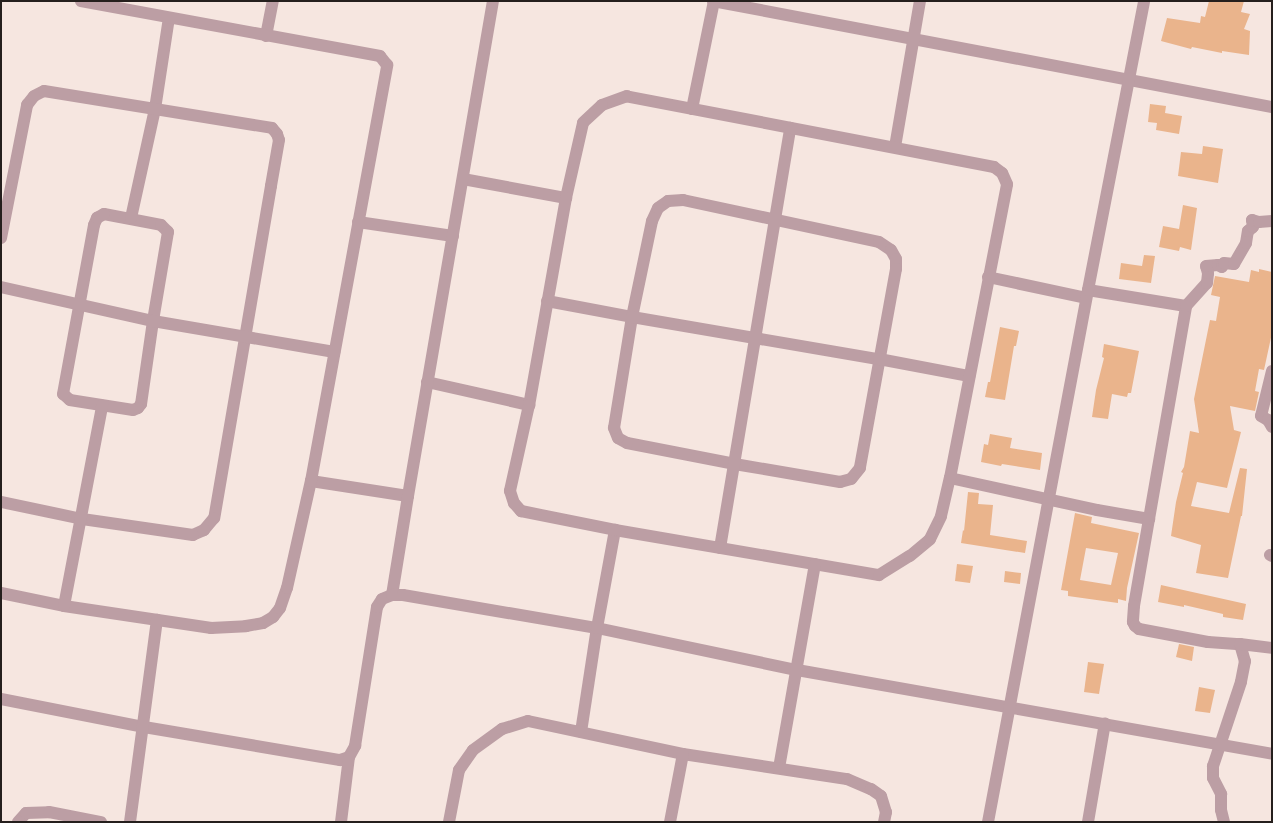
<!DOCTYPE html>
<style>
body{margin:0}
#map{position:relative;width:1273px;height:823px;overflow:hidden;background:#f6e6e0;font-family:Figtree,sans-serif}
div>[style]{position:absolute}
.building>*{inset:0;background:#eab48c}
.minor>*{height:12px;margin:-6px;padding:0 6px;transform-origin:6px;border-radius:6px;background:#bc9ea4}
span{translate:-50% -50%;white-space:nowrap;text-align:center;line-height:1.15;-webkit-text-stroke:3.5px #f6e6e0;paint-order:stroke}
.frame{position:absolute;inset:0;border:2px solid #251f1d;pointer-events:none}
</style>
<div id="map">
<div class="building">
<div style="clip-path:polygon(1209px 1px,1244px 1px,1241px 12px,1250px 14px,1244px 29px,1250px 31px,1249px 55px,1222px 51px,1222px 53px,1192px 47px,1191px 49px,1161px 41px,1167px 18px,1200px 23px,1201px 16px,1205px 17px)"></div>
<div style="clip-path:polygon(1150px 104px,1166px 106px,1165px 113px,1182px 116px,1179px 134px,1156px 130px,1157px 123px,1148px 122px)"></div>
<div style="clip-path:polygon(1203px 146px,1223px 149px,1218px 183px,1178px 176px,1181px 152px,1202px 154px)"></div>
<div style="clip-path:polygon(1183px 205px,1197px 208px,1191px 250px,1180px 247px,1179px 251px,1159px 247px,1163px 226px,1179px 229px)"></div>
<div style="clip-path:polygon(1144px 255px,1155px 256px,1151px 283px,1119px 279px,1121px 263px,1142px 266px)"></div>
<div style="clip-path:polygon(1259px 269px,1272px 272px,1272px 333px,1264px 370px,1259px 369px,1255px 391px,1259px 392px,1255px 411px,1230px 406px,1234px 430px,1241px 432px,1227px 488px,1197px 482px,1191px 506px,1229px 513px,1240px 468px,1247px 469px,1242px 516px,1241px 516px,1228px 578px,1196px 573px,1201px 545px,1171px 536px,1176px 502px,1183px 473px,1181px 472px,1184px 467px,1190px 431px,1199px 433px,1194px 399px,1210px 320px,1216px 321px,1220px 297px,1211px 295px,1215px 276px,1249px 282px,1251px 270px,1259px 272px)"></div>
<div style="clip-path:polygon(1000px 327px,1019px 331px,1016px 346px,1014px 346px,1005px 400px,985px 397px,988px 382px,990px 382px)"></div>
<div style="clip-path:polygon(1104px 344px,1139px 351px,1131px 393px,1128px 393px,1127px 397px,1112px 394px,1108px 419px,1092px 417px,1096px 390px,1104px 358px,1102px 357px)"></div>
<div style="clip-path:polygon(990px 434px,1012px 438px,1010px 448px,1042px 453px,1040px 470px,1002px 464px,1001px 466px,981px 462px,984px 444px,988px 445px)"></div>
<div style="clip-path:polygon(968px 492px,979px 493px,978px 504px,993px 505px,990px 535px,1027px 541px,1025px 553px,961px 543px,963px 530px,964px 531px)"></div>
<div style="clip-path:polygon(evenodd,1075px 513px,1092px 517px,1091px 523px,1139px 533px,1127px 588px,1126px 601px,1118px 599px,1118px 603px,1068px 596px,1068px 591px,1061px 590px,1075px 513px,1086px 548px,1118px 553px,1111px 585px,1080px 580px,1086px 548px)"></div>
<div style="clip-path:polygon(957px 564px,973px 566px,970px 583px,955px 581px)"></div>
<div style="clip-path:polygon(1005px 571px,1021px 573px,1020px 584px,1004px 582px)"></div>
<div style="clip-path:polygon(1161px 585px,1246px 604px,1243px 620px,1223px 617px,1223px 614px,1184px 605px,1184px 607px,1158px 602px)"></div>
<div style="clip-path:polygon(1179px 644px,1194px 647px,1192px 661px,1176px 657px)"></div>
<div style="clip-path:polygon(1088px 662px,1104px 664px,1099px 694px,1084px 692px)"></div>
<div style="clip-path:polygon(1199px 687px,1215px 690px,1210px 713px,1195px 711px)"></div>
</div>
<div class="minor">
<div style="left:713px;top:1px;width:569px;rotate:10.74deg"></div>
<div style="left:266px;top:36px;width:36px;rotate:-79deg"></div>
<div style="left:692px;top:109px;width:110px;rotate:-78.5deg"></div>
<div style="left:895px;top:147px;width:148px;rotate:-80.3deg"></div>
<div style="left:463px;top:179px;width:105px;rotate:10.5deg"></div>
<div style="left:683px;top:200px;width:200px;rotate:12.1deg"></div>
<div style="left:879px;top:242px;width:14px;rotate:34deg"></div>
<div style="left:891px;top:250px;width:10px;rotate:61deg"></div>
<div style="left:896px;top:259px;width:10px;rotate:90deg"></div>
<div style="left:896px;top:269px;width:202px;rotate:100.3deg"></div>
<div style="left:860px;top:468px;width:14px;rotate:129deg"></div>
<div style="left:851px;top:479px;width:11px;rotate:165deg"></div>
<div style="left:840px;top:482px;width:107px;rotate:-170.3deg"></div>
<div style="left:735px;top:464px;width:110px;rotate:-169deg"></div>
<div style="left:627px;top:443px;width:10px;rotate:-151deg"></div>
<div style="left:618px;top:438px;width:11px;rotate:-112deg"></div>
<div style="left:614px;top:428px;width:112px;rotate:-80.8deg"></div>
<div style="left:632px;top:317px;width:98px;rotate:-78.2deg"></div>
<div style="left:652px;top:221px;width:14px;rotate:-65deg"></div>
<div style="left:658px;top:208px;width:12px;rotate:-35deg"></div>
<div style="left:668px;top:201px;width:15px;rotate:-4deg"></div>
<div style="left:104px;top:214px;width:58px;rotate:10.9deg"></div>
<div style="left:161px;top:225px;width:10px;rotate:45deg"></div>
<div style="left:168px;top:232px;width:90px;rotate:99.6deg"></div>
<div style="left:153px;top:321px;width:84px;rotate:98.2deg"></div>
<div style="left:141px;top:404px;width:5px;rotate:127deg"></div>
<div style="left:138px;top:408px;width:5px;rotate:158deg"></div>
<div style="left:133px;top:410px;width:64px;rotate:-171deg"></div>
<div style="left:70px;top:400px;width:9px;rotate:-139deg"></div>
<div style="left:63px;top:394px;width:172px;rotate:-79.6deg"></div>
<div style="left:94px;top:225px;width:8px;rotate:-67deg"></div>
<div style="left:97px;top:218px;width:8px;rotate:-30deg"></div>
<div style="left:131px;top:218px;width:112px;rotate:-77.6deg"></div>
<div style="left:155px;top:109px;width:92px;rotate:-81.3deg"></div>
<div style="left:358px;top:222px;width:96px;rotate:8.4deg"></div>
<div style="left:1px;top:238px;width:136px;rotate:-78.9deg"></div>
<div style="left:27px;top:105px;width:11px;rotate:-52deg"></div>
<div style="left:34px;top:96px;width:11px;rotate:-27deg"></div>
<div style="left:44px;top:91px;width:231px;rotate:9.2deg"></div>
<div style="left:272px;top:128px;width:8px;rotate:50deg"></div>
<div style="left:277px;top:134px;width:6px;rotate:72deg"></div>
<div style="left:279px;top:140px;width:47px;rotate:99.9deg"></div>
<div style="left:271px;top:186px;width:337px;rotate:99.7deg"></div>
<div style="left:214px;top:518px;width:16px;rotate:130deg"></div>
<div style="left:204px;top:530px;width:12px;rotate:156deg"></div>
<div style="left:193px;top:535px;width:112px;rotate:-171.8deg"></div>
<div style="left:82px;top:519px;width:83px;rotate:-168.1deg"></div>
<div style="left:988px;top:277px;width:100px;rotate:12.1deg"></div>
<div style="left:1px;top:287px;width:156px;rotate:12.6deg"></div>
<div style="left:153px;top:321px;width:184px;rotate:9.7deg"></div>
<div style="left:1088px;top:290px;width:99px;rotate:9.3deg"></div>
<div style="left:547px;top:301px;width:86px;rotate:10.7deg"></div>
<div style="left:632px;top:317px;width:251px;rotate:9.7deg"></div>
<div style="left:879px;top:359px;width:92px;rotate:10.7deg"></div>
<div style="left:1272px;top:371px;width:46px;rotate:103.7deg"></div>
<div style="left:1261px;top:416px;width:8px;rotate:30deg"></div>
<div style="left:1268px;top:420px;width:8px;rotate:60deg"></div>
<div style="left:427px;top:382px;width:105px;rotate:12.7deg"></div>
<div style="left:950px;top:478px;width:150px;rotate:12.3deg"></div>
<div style="left:1097px;top:510px;width:53px;rotate:9.8deg"></div>
<div style="left:1149px;top:519px;width:88px;rotate:99.8deg"></div>
<div style="left:1134px;top:606px;width:16px;rotate:94deg"></div>
<div style="left:1133px;top:622px;width:4px;rotate:63deg"></div>
<div style="left:1135px;top:626px;width:5px;rotate:37deg"></div>
<div style="left:1139px;top:629px;width:70px;rotate:10.7deg"></div>
<div style="left:1208px;top:642px;width:32px;rotate:4deg"></div>
<div style="left:1240px;top:644px;width:18px;rotate:74deg"></div>
<div style="left:1245px;top:661px;width:21px;rotate:101deg"></div>
<div style="left:1241px;top:682px;width:89px;rotate:108.4deg"></div>
<div style="left:1213px;top:766px;width:12px;rotate:90deg"></div>
<div style="left:1213px;top:778px;width:18px;rotate:63deg"></div>
<div style="left:1221px;top:794px;width:16px;rotate:90deg"></div>
<div style="left:1221px;top:810px;width:12px;rotate:76deg"></div>
<div style="left:311px;top:481px;width:98px;rotate:8.8deg"></div>
<div style="left:1149px;top:519px;width:216px;rotate:-80.1deg"></div>
<div style="left:1186px;top:306px;width:31px;rotate:-48deg"></div>
<div style="left:1207px;top:283px;width:10px;rotate:-84deg"></div>
<div style="left:1208px;top:273px;width:7px;rotate:-106deg"></div>
<div style="left:1206px;top:266px;width:12px;rotate:-5deg"></div>
<div style="left:1218px;top:265px;width:4px;rotate:27deg"></div>
<div style="left:1222px;top:267px;width:4px;rotate:-63deg"></div>
<div style="left:1224px;top:263px;width:10px;rotate:6deg"></div>
<div style="left:1234px;top:264px;width:24px;rotate:-60deg"></div>
<div style="left:1246px;top:243px;width:12px;rotate:-81deg"></div>
<div style="left:1248px;top:231px;width:6px;rotate:-39deg"></div>
<div style="left:1253px;top:227px;width:7px;rotate:-98deg"></div>
<div style="left:1252px;top:220px;width:7px;rotate:16deg"></div>
<div style="left:1259px;top:222px;width:13px;rotate:-4deg"></div>
<div style="left:720px;top:548px;width:426px;rotate:-80.5deg"></div>
<div style="left:1270px;top:555px;width:2px;rotate:27deg"></div>
<div style="left:1px;top:593px;width:64px;rotate:11.7deg"></div>
<div style="left:64px;top:606px;width:149px;rotate:8.5deg"></div>
<div style="left:211px;top:628px;width:35px;rotate:-3deg"></div>
<div style="left:246px;top:626px;width:17px;rotate:-10deg"></div>
<div style="left:263px;top:623px;width:12px;rotate:-31deg"></div>
<div style="left:273px;top:617px;width:11px;rotate:-52deg"></div>
<div style="left:280px;top:608px;width:21px;rotate:-71deg"></div>
<div style="left:287px;top:588px;width:110px;rotate:-77.4deg"></div>
<div style="left:311px;top:481px;width:423px;rotate:-79.6deg"></div>
<div style="left:387px;top:65px;width:11px;rotate:-128deg"></div>
<div style="left:380px;top:56px;width:304px;rotate:-169.6deg"></div>
<div style="left:392px;top:595px;width:100px;rotate:-80.8deg"></div>
<div style="left:408px;top:496px;width:502px;rotate:-80.26deg"></div>
<div style="left:64px;top:606px;width:204px;rotate:-79.2deg"></div>
<div style="left:1240px;top:644px;width:32px;rotate:7deg"></div>
<div style="left:1px;top:699px;width:146px;rotate:11.1deg"></div>
<div style="left:144px;top:727px;width:199px;rotate:9.6deg"></div>
<div style="left:340px;top:760px;width:9px;rotate:-18deg"></div>
<div style="left:349px;top:757px;width:13px;rotate:-61deg"></div>
<div style="left:355px;top:746px;width:141px;rotate:-81deg"></div>
<div style="left:377px;top:607px;width:9px;rotate:-58deg"></div>
<div style="left:382px;top:599px;width:11px;rotate:-22deg"></div>
<div style="left:392px;top:595px;width:11px"></div>
<div style="left:403px;top:595px;width:197px;rotate:9.7deg"></div>
<div style="left:597px;top:628px;width:204px;rotate:11.9deg"></div>
<div style="left:797px;top:670px;width:482px;rotate:10deg"></div>
<div style="left:581px;top:732px;width:105px;rotate:-81.3deg"></div>
<div style="left:597px;top:628px;width:100px;rotate:-79.6deg"></div>
<div style="left:615px;top:530px;width:268px;rotate:9.7deg"></div>
<div style="left:879px;top:575px;width:36px;rotate:-32deg"></div>
<div style="left:910px;top:556px;width:26px;rotate:-40deg"></div>
<div style="left:930px;top:539px;width:25px;rotate:-64deg"></div>
<div style="left:941px;top:516px;width:39px;rotate:-77deg"></div>
<div style="left:950px;top:478px;width:299px;rotate:-79deg"></div>
<div style="left:1007px;top:184px;width:12px;rotate:-114deg"></div>
<div style="left:1002px;top:173px;width:10px;rotate:-143deg"></div>
<div style="left:994px;top:167px;width:374px;rotate:-169.1deg"></div>
<div style="left:627px;top:96px;width:27px;rotate:160deg"></div>
<div style="left:602px;top:105px;width:26px;rotate:137deg"></div>
<div style="left:583px;top:123px;width:77px;rotate:102.8deg"></div>
<div style="left:566px;top:198px;width:210px;rotate:100.1deg"></div>
<div style="left:529px;top:405px;width:88px;rotate:102.5deg"></div>
<div style="left:510px;top:491px;width:13px;rotate:72deg"></div>
<div style="left:514px;top:503px;width:11px;rotate:49deg"></div>
<div style="left:521px;top:511px;width:96px;rotate:11.4deg"></div>
<div style="left:779px;top:768px;width:207px;rotate:-80deg"></div>
<div style="left:18px;top:822px;width:12px;rotate:-48deg"></div>
<div style="left:26px;top:813px;width:23px;rotate:-2deg"></div>
<div style="left:49px;top:812px;width:53px;rotate:10.9deg"></div>
<div style="left:130px;top:822px;width:204px;rotate:-82.4deg"></div>
<div style="left:341px;top:822px;width:65px;rotate:-83deg"></div>
<div style="left:449px;top:822px;width:53px;rotate:-79.1deg"></div>
<div style="left:459px;top:770px;width:24px;rotate:-55deg"></div>
<div style="left:473px;top:750px;width:36px;rotate:-36deg"></div>
<div style="left:502px;top:729px;width:27px;rotate:-17deg"></div>
<div style="left:528px;top:721px;width:158px;rotate:12deg"></div>
<div style="left:683px;top:754px;width:166px;rotate:8.7deg"></div>
<div style="left:847px;top:779px;width:26px;rotate:23deg"></div>
<div style="left:871px;top:789px;width:12px;rotate:35deg"></div>
<div style="left:881px;top:796px;width:17px;rotate:73deg"></div>
<div style="left:886px;top:812px;width:10px;rotate:101deg"></div>
<div style="left:670px;top:822px;width:69px;rotate:-79.2deg"></div>
<div style="left:988px;top:822px;width:541px;rotate:-79.35deg"></div>
<div style="left:1088px;top:290px;width:294px;rotate:-79deg"></div>
<div style="left:1088px;top:822px;width:100px;rotate:-80.3deg"></div>
</div>
<div class="frame"></div>
</div>
